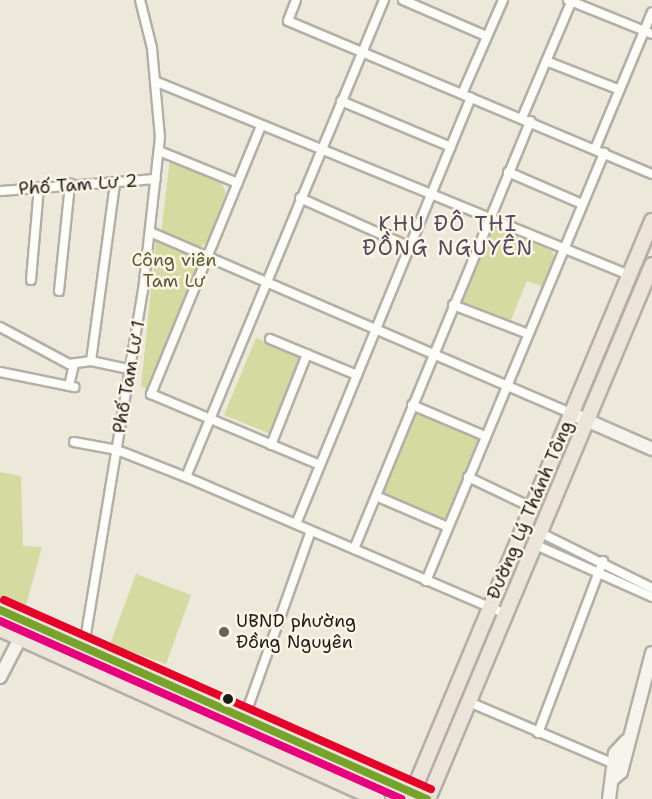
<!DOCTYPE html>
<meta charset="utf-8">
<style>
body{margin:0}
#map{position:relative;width:652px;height:799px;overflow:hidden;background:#ece8da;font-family:"Shantell Sans",sans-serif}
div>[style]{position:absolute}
.green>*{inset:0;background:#d5daa0}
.roads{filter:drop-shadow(2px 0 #b2afa7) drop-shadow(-2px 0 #b2afa7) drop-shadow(0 2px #b2afa7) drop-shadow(0 -2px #b2afa7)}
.street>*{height:8px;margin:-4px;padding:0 4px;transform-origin:4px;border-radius:4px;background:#fcfcf9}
.secondary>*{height:12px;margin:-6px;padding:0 6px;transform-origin:6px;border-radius:6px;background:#f6f2ec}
.primary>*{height:14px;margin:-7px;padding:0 7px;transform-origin:7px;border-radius:7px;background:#ece4d9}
.bus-1>*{height:8px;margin:-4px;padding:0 4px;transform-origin:4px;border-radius:4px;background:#76a32b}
.bus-2>*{height:8px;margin:-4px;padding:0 4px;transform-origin:4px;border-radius:4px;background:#e5007d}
.bus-3>*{height:8px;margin:-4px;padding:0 4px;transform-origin:4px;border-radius:4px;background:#e4002b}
.dots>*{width:16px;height:16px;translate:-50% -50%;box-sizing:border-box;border:3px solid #fcf5e5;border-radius:50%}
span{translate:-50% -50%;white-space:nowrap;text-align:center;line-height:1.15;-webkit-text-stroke:5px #fcf5e5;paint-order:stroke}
.street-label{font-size:18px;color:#1c1c1c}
.park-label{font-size:18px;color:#565b39}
.poi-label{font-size:18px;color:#1c1c1c}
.left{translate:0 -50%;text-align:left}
.quarter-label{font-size:21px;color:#4f4961;letter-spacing:1.5px}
</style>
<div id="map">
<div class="green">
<div style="clip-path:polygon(170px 159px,221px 182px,226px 193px,207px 242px,199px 248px,161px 233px)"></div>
<div style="clip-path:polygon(493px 227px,552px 251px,555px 258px,544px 287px,527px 281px,510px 322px,461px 302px)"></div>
<div style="clip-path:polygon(156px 240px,196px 257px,199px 267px,149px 389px,141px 387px)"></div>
<div style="clip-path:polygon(256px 338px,302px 357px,271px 434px,224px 415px)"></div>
<div style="clip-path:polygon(417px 411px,481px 439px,446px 521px,381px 493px)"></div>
<div style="clip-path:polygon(0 472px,21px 476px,23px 546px,42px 547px,25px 609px,0 599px)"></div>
<div style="clip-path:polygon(136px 574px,191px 595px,166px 664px,110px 644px)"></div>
<div style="clip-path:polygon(107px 664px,395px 793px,398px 797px,106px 667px)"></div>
</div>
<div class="roads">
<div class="street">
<div style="left:296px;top:0;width:22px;rotate:111deg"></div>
<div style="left:288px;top:21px;width:395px;rotate:22.8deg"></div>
<div style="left:403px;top:0;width:90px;rotate:23.4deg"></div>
<div style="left:568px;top:0;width:91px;rotate:22deg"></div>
<div style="left:546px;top:61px;width:79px;rotate:21.4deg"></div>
<div style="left:157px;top:82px;width:510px;rotate:22.24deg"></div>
<div style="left:462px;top:94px;width:103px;rotate:-66.4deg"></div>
<div style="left:341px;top:101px;width:119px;rotate:22.7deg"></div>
<div style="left:522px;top:118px;width:128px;rotate:-67deg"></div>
<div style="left:261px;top:126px;width:290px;rotate:112.3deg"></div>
<div style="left:151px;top:394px;width:183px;rotate:22.8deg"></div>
<div style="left:595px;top:149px;width:148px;rotate:-67.4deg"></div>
<div style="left:159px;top:151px;width:85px;rotate:22.1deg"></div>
<div style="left:508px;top:172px;width:81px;rotate:23.4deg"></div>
<div style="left:0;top:191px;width:156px;rotate:-4.4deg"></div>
<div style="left:300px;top:198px;width:120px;rotate:24deg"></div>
<div style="left:150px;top:232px;width:457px;rotate:23.3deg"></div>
<div style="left:31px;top:280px;width:93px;rotate:-85.1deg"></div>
<div style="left:59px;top:291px;width:108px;rotate:-84.1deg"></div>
<div style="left:453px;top:305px;width:78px;rotate:21deg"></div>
<div style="left:0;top:327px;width:78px;rotate:28.2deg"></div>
<div style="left:69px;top:364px;width:22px;rotate:-8deg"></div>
<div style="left:91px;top:361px;width:40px;rotate:12deg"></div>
<div style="left:270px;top:339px;width:94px;rotate:22.5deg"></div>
<div style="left:91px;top:361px;width:180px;rotate:-82.3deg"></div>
<div style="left:0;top:372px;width:76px;rotate:11.5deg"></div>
<div style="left:69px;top:386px;width:23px;rotate:-77deg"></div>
<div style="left:412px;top:405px;width:79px;rotate:23deg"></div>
<div style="left:74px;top:442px;width:44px;rotate:10.5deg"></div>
<div style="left:117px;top:450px;width:74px;rotate:21.4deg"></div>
<div style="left:186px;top:477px;width:348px;rotate:23.2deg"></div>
<div style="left:271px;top:445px;width:98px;rotate:-68.4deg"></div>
<div style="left:186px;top:477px;width:516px;rotate:-67.46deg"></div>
<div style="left:468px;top:477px;width:70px;rotate:25.5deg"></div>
<div style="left:376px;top:496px;width:78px;rotate:23.3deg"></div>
<div style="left:296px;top:524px;width:461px;rotate:-67.7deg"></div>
<div style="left:541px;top:533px;width:124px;rotate:26.4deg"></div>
<div style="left:536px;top:545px;width:127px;rotate:24.1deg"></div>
<div style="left:354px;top:549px;width:463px;rotate:-67.6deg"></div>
<div style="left:426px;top:581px;width:464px;rotate:-67.4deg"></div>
<div style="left:84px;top:646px;width:360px;rotate:-80.6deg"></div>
<div style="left:143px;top:291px;width:154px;rotate:-83.7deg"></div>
<div style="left:160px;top:138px;width:90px;rotate:-95.1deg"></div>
<div style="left:152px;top:48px;width:49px;rotate:-104deg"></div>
<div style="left:469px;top:702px;width:155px;rotate:23.1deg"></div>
<div style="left:245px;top:716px;width:196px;rotate:-70.4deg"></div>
<div style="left:538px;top:733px;width:184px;rotate:-69.3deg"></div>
</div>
<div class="secondary">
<div style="left:570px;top:413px;width:90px;rotate:23.7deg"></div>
<div style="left:0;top:677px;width:61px;rotate:-62.6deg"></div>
<div style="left:614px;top:778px;width:9px;rotate:-41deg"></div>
<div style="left:621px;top:772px;width:123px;rotate:-75.4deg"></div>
<div style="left:609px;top:799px;width:46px;rotate:-82.6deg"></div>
<div style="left:615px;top:753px;width:16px;rotate:-47deg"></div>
</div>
<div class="primary">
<div style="left:0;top:610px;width:459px;rotate:23.9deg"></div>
<div style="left:0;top:629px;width:414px;rotate:24.3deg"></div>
<div style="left:410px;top:799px;width:627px;rotate:-67.28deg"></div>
<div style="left:428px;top:799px;width:579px;rotate:-67.24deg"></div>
</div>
</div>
<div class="bus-1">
<div style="left:0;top:610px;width:467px;rotate:23.9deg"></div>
</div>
<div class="bus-2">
<div style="left:0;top:621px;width:439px;rotate:23.9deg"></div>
</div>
<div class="bus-3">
<div style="left:4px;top:600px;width:467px;rotate:23.9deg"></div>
</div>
<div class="dots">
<div style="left:224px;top:632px;background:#65635e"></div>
<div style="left:228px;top:699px;background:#1c1c1c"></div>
</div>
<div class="street-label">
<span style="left:78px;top:185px;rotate:-4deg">Phố Tam Lư 2</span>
<span style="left:129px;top:377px;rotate:-80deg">Phố Tam Lư 1</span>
<span style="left:530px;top:510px;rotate:-67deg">Đường Lý Thánh Tông</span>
</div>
<div class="park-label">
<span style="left:174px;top:271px">Công viên<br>Tam Lư</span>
</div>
<div class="poi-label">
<span class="left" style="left:236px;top:632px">UBND phường<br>Đồng Nguyên</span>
</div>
<div class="quarter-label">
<span style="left:448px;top:236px">KHU ĐÔ THỊ<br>ĐỒNG NGUYÊN</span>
</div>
</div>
